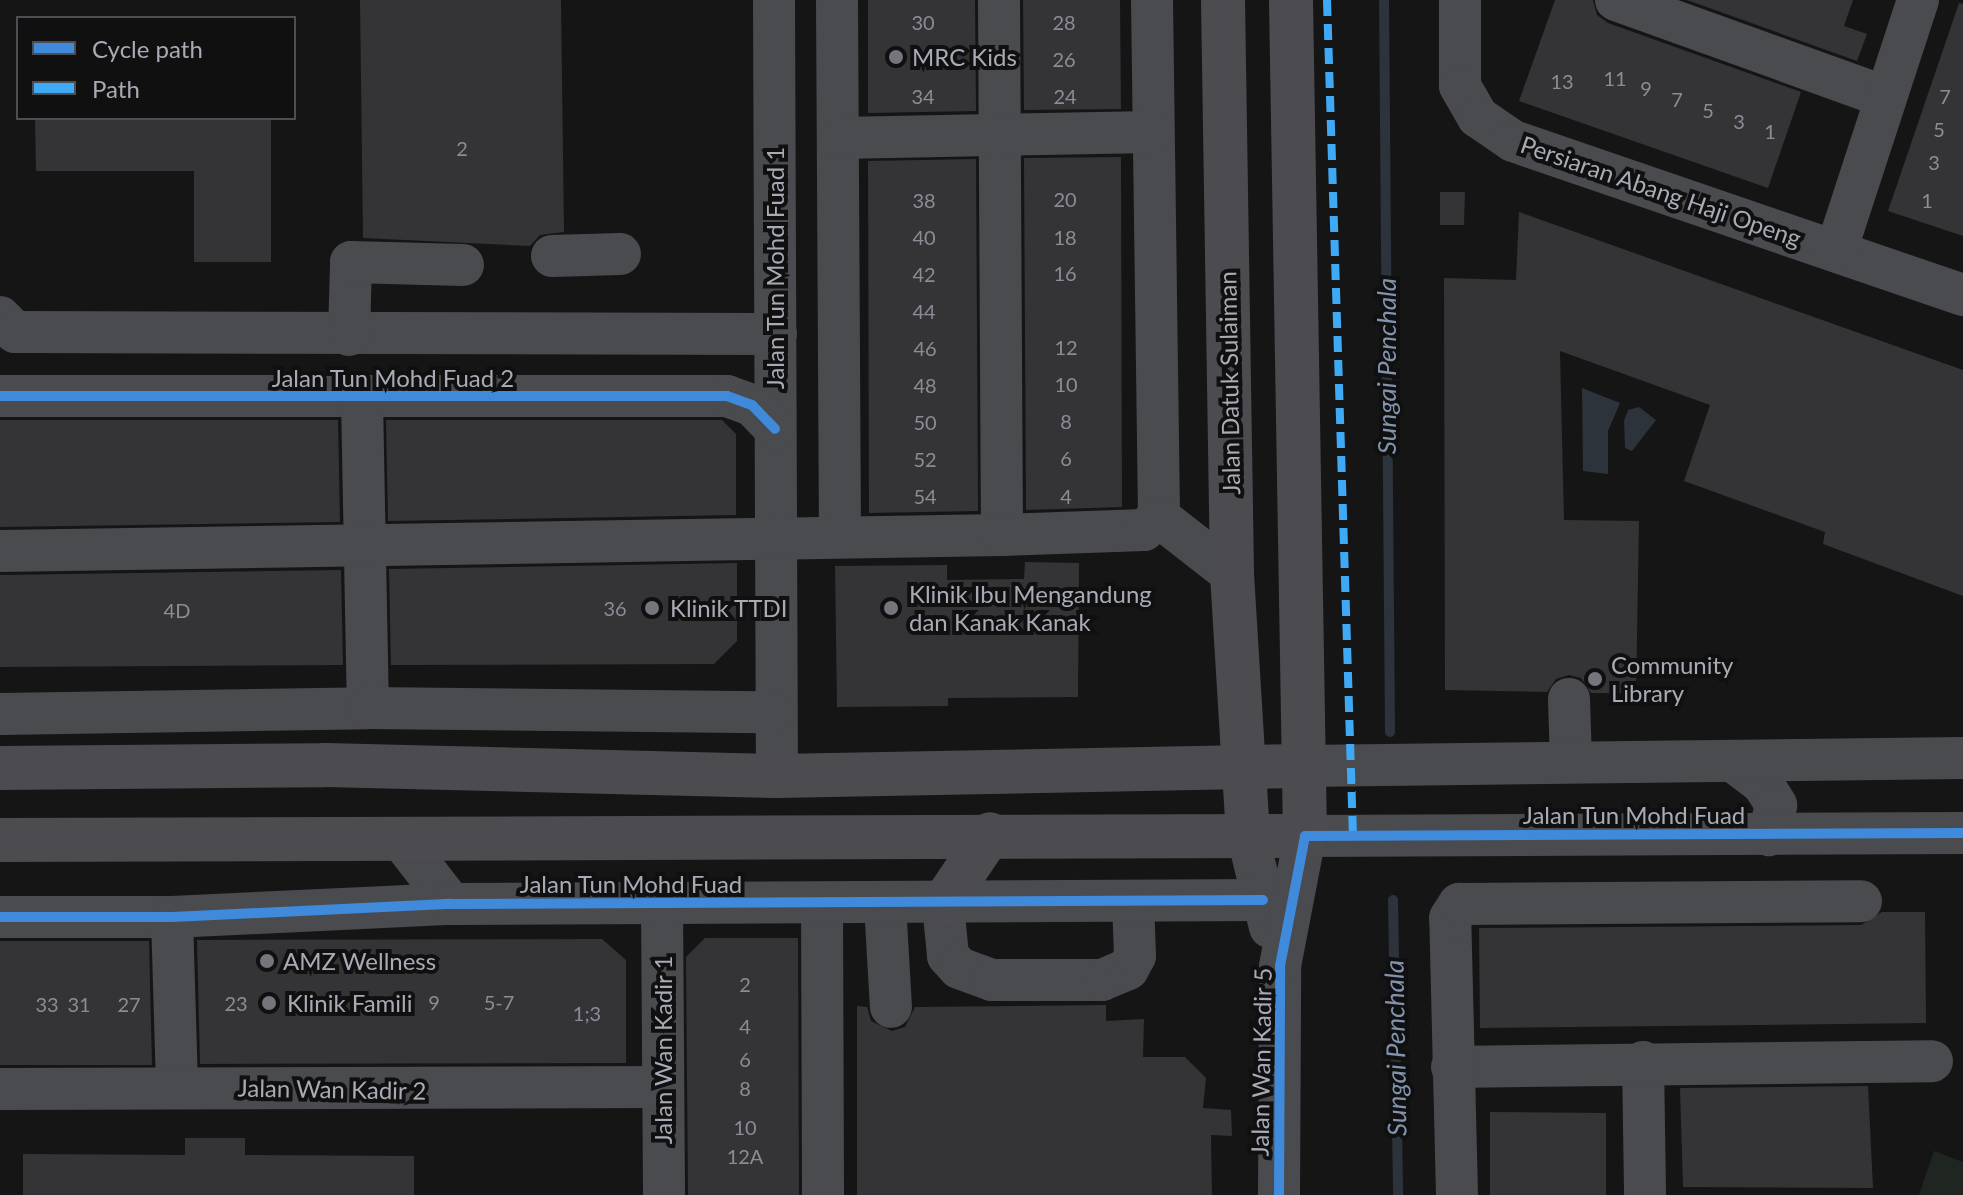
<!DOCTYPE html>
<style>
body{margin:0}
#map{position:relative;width:1963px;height:1195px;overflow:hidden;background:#151516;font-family:Lato,sans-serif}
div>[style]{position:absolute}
.green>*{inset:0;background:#1f2621}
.water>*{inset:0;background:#2d333a}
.stream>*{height:10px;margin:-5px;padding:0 5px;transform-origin:5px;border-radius:5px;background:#2d333a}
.building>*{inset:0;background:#343437}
.minor>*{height:42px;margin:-21px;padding:0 21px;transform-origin:21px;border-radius:21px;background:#4a4b4e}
.major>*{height:44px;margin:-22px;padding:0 22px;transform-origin:22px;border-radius:22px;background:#4c4c50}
.quiet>*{height:8px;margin-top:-4px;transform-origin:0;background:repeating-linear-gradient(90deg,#3fa9f5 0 16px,transparent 0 24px)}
.cycleway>*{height:10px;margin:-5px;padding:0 5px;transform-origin:5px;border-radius:5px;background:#408adc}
.dots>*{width:22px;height:22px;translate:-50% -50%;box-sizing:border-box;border:4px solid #101011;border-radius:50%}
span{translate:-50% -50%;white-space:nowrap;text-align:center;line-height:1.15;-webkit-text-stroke:8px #101011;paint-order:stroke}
.number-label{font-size:20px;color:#8b8c96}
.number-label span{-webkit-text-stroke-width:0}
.poi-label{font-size:24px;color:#a8aab5}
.left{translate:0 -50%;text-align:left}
.street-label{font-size:24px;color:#a8aab5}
.water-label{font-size:26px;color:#8293ad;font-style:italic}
.legend{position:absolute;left:16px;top:16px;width:280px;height:104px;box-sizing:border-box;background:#101011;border:2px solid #4d4e53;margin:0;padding:10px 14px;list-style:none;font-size:24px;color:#a8aab5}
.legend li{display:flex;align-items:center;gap:16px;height:40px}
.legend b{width:40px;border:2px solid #4d4e53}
</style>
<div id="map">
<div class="green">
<div style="clip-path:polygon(1934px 1151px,1963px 1162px,1963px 1195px,1919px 1195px)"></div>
</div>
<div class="water">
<div style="clip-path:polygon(1582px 388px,1620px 403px,1608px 431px,1608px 474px,1583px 471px)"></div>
<div style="clip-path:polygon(1639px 407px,1656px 420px,1632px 451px,1625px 448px,1624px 421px,1628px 410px)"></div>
</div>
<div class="stream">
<div style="left:1384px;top:0;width:732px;rotate:89.53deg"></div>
<div style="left:1393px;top:900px;width:295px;rotate:89deg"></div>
</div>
<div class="building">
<div style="clip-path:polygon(360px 0,561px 0,564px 232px,540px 235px,530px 246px,363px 238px)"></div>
<div style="clip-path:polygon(868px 0,975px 0,976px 111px,868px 113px)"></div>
<div style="clip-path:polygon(1023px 0,1120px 0,1121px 109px,1024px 110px)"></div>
<div style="clip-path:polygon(1555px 0,1593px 0,1597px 15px,1608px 23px,1801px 92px,1768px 188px,1519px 101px)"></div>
<div style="clip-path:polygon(1687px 0,1853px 0,1844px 26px,1867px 34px,1857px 61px)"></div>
<div style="clip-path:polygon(1959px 3px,1963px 4px,1963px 236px,1888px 211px)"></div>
<div style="clip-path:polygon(35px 118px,271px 118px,271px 262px,194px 262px,194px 171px,36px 171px)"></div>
<div style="clip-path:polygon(1121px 157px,1122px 507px,1026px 510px,1024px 158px)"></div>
<div style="clip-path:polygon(976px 159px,978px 511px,869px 513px,868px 161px)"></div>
<div style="clip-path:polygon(1440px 192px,1465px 192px,1464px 225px,1440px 225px)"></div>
<div style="clip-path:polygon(1519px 212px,1963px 370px,1963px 596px,1823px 544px,1825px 532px,1684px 481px,1710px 405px,1560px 351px,1564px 520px,1639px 521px,1636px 693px,1591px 693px,1581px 678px,1569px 675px,1556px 679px,1547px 692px,1445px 690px,1444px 278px,1516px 280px)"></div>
<div style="clip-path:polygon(0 420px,338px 420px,340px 522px,0 527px)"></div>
<div style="clip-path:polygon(386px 420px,722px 420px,736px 434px,736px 515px,388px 521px)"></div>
<div style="clip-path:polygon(1025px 562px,1079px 563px,1078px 697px,948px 698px,948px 706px,837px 707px,835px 566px,947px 565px,947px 580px,1024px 579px)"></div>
<div style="clip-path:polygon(737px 563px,737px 641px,714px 664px,391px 665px,389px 569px)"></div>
<div style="clip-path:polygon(341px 570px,343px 665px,0 667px,0 575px)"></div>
<div style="clip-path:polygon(1882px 912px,1925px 912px,1926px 1023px,1480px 1028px,1479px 928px,1861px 925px)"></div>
<div style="clip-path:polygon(705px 938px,798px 938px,799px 1195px,688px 1195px,686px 957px)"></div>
<div style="clip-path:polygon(602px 939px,626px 960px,626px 1063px,200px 1064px,197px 940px)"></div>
<div style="clip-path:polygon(0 941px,149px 941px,152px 1065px,0 1065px)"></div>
<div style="clip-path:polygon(1106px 1005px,1106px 1021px,1144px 1019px,1143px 1057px,1185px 1057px,1206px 1078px,1203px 1108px,1231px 1110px,1232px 1136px,1211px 1135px,1212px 1195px,857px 1195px,857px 1006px,867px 1007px,871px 1021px,892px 1031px,905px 1027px,915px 1007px)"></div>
<div style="clip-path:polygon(1868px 1086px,1873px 1188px,1683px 1187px,1680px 1088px)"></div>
<div style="clip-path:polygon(1490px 1112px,1606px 1113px,1606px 1195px,1490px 1195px)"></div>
<div style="clip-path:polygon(185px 1138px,245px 1138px,245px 1155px,414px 1156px,414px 1195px,23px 1195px,23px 1154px,185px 1155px)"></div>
</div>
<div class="minor">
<div style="left:774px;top:0;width:776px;rotate:89.78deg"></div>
<div style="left:837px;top:0;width:536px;rotate:89.68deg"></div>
<div style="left:999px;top:0;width:535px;rotate:89.68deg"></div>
<div style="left:1152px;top:0;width:517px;rotate:89.22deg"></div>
<div style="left:1460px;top:0;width:86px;rotate:90deg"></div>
<div style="left:1460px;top:86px;width:36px;rotate:60deg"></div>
<div style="left:1478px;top:117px;width:42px;rotate:34.4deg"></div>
<div style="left:1513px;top:141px;width:476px;rotate:18.9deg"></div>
<div style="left:1616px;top:0;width:286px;rotate:19.8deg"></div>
<div style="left:840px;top:138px;width:313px;rotate:-1.1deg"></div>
<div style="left:1836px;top:251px;width:264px;rotate:-71.9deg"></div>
<div style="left:552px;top:256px;width:68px;rotate:-1.7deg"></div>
<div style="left:0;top:317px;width:21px;rotate:45deg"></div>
<div style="left:15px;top:332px;width:761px;rotate:0.15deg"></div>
<div style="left:349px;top:335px;width:73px;rotate:-88.4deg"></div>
<div style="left:351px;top:262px;width:112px;rotate:1.5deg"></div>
<div style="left:0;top:396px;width:727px"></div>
<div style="left:727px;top:396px;width:27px;rotate:20deg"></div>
<div style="left:752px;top:405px;width:33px;rotate:46deg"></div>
<div style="left:362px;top:400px;width:308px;rotate:88.9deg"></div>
<div style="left:1159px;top:517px;width:93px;rotate:38deg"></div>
<div style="left:0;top:551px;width:1002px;rotate:-0.91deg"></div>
<div style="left:1002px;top:535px;width:142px;rotate:-2deg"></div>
<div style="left:1144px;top:530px;width:20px;rotate:-41deg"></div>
<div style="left:1569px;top:699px;width:62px;rotate:88.2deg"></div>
<div style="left:0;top:714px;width:368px;rotate:-0.9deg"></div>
<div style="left:368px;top:708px;width:406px;rotate:0.6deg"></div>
<div style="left:1734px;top:762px;width:36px;rotate:37deg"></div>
<div style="left:1763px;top:784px;width:25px;rotate:58deg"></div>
<div style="left:1776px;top:805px;width:31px;rotate:103deg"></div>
<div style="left:1304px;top:766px;width:659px;rotate:-0.7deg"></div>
<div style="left:1248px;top:837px;width:93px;rotate:76.3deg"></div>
<div style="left:400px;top:838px;width:83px;rotate:52.3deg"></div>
<div style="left:822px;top:903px;width:292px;rotate:89.8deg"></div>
<div style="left:662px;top:904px;width:291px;rotate:89.6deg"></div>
<div style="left:885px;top:904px;width:103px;rotate:86.7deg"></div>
<div style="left:943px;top:904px;width:52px;rotate:84.5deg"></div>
<div style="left:948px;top:956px;width:16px;rotate:47deg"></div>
<div style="left:959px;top:968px;width:35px;rotate:20deg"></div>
<div style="left:992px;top:980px;width:110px"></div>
<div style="left:1102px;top:980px;width:28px;rotate:-23deg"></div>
<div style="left:1128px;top:969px;width:15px;rotate:-62deg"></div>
<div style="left:1135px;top:956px;width:55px;rotate:-92.1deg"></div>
<div style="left:0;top:917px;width:172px"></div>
<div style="left:172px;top:917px;width:279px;rotate:-2.7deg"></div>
<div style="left:451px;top:904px;width:812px;rotate:-0.28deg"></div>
<div style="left:172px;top:917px;width:170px;rotate:88.3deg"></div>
<div style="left:1643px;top:1062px;width:133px;rotate:89.1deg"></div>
<div style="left:1452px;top:1067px;width:480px;rotate:-0.7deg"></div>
<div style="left:0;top:1089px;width:663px;rotate:-0.17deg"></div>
<div style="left:1279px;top:1195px;width:229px;rotate:-89.7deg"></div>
<div style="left:1280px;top:966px;width:132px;rotate:-79.1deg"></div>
<div style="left:1305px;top:836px;width:658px;rotate:-0.26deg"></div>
<div style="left:1457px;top:1195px;width:277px;rotate:-91.4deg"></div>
<div style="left:1450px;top:918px;width:17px;rotate:-57deg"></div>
<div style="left:1459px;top:904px;width:402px;rotate:-0.4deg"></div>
</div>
<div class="major">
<div style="left:1223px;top:0;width:574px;rotate:89.1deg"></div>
<div style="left:1232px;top:574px;width:263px;rotate:86.5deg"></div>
<div style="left:0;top:768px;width:325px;rotate:-0.5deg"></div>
<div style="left:325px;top:765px;width:452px;rotate:1.4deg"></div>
<div style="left:777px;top:776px;width:527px;rotate:-1.09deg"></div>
<div style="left:0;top:840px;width:1305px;rotate:-0.18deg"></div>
<div style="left:1305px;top:836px;width:836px;rotate:-90.96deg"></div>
<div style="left:943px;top:904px;width:84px;rotate:-56.1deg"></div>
</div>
<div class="quiet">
<div style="left:1327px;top:0;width:835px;rotate:88.22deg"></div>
</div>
<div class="cycleway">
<div style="left:0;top:396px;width:727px"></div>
<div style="left:727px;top:396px;width:27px;rotate:20deg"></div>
<div style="left:752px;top:405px;width:33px;rotate:46deg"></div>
<div style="left:0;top:917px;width:172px"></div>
<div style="left:172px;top:917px;width:279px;rotate:-2.7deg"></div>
<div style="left:451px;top:904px;width:812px;rotate:-0.28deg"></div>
<div style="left:1279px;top:1195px;width:229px;rotate:-89.7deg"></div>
<div style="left:1280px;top:966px;width:132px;rotate:-79.1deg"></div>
<div style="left:1305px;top:836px;width:658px;rotate:-0.26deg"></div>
</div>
<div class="dots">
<div style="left:896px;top:57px;background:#75767d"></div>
<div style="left:652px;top:608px;background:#75767d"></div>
<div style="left:891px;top:608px;background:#75767d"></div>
<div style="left:1595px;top:679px;background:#75767d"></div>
<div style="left:267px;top:961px;background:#75767d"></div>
<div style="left:269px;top:1003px;background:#75767d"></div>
</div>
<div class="number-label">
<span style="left:923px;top:22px">30</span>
<span style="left:1064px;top:22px">28</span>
<span style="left:1064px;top:59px">26</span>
<span style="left:1615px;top:78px">11</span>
<span style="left:1562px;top:81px">13</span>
<span style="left:1646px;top:88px">9</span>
<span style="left:923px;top:96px">34</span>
<span style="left:1065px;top:96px">24</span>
<span style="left:1945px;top:96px">7</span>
<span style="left:1677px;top:99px">7</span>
<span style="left:1708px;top:110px">5</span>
<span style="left:1739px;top:121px">3</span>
<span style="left:1939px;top:129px">5</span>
<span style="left:1770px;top:131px">1</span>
<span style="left:462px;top:148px">2</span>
<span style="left:1934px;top:162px">3</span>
<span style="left:1065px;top:199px">20</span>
<span style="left:924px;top:200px">38</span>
<span style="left:1927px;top:200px">1</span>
<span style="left:924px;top:237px">40</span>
<span style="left:1065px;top:237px">18</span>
<span style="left:1065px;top:273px">16</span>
<span style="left:924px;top:274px">42</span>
<span style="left:924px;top:311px">44</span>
<span style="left:1066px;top:347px">12</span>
<span style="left:925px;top:348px">46</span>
<span style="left:1066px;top:384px">10</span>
<span style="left:925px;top:385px">48</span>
<span style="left:1066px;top:421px">8</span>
<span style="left:925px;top:422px">50</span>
<span style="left:1066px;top:458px">6</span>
<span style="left:925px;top:459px">52</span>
<span style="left:925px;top:496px">54</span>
<span style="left:1066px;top:496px">4</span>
<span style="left:615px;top:608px">36</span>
<span style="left:177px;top:610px">4D</span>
<span style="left:745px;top:984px">2</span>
<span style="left:434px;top:1002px">9</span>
<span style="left:499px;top:1002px">5-7</span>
<span style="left:236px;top:1003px">23</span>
<span style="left:47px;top:1004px">33</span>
<span style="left:79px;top:1004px">31</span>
<span style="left:129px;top:1004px">27</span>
<span style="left:587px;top:1013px">1;3</span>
<span style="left:745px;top:1026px">4</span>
<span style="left:745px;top:1059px">6</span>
<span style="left:745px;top:1088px">8</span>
<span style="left:745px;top:1127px">10</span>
<span style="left:745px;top:1156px">12A</span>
</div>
<div class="poi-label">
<span class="left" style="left:912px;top:57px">MRC Kids</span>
<span class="left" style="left:909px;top:608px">Klinik Ibu Mengandung<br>dan Kanak Kanak</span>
<span class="left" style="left:670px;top:608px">Klinik TTDI</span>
<span class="left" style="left:1611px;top:679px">Community<br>Library</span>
<span class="left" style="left:283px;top:961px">AMZ Wellness</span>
<span class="left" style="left:287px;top:1003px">Klinik Famili</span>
</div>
<div class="street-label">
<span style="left:1661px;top:191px;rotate:19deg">Persiaran Abang Haji Openg</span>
<span style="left:775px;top:268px;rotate:-90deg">Jalan Tun Mohd Fuad 1</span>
<span style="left:393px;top:378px">Jalan Tun Mohd Fuad 2</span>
<span style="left:1229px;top:383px;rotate:-91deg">Jalan Datuk Sulaiman</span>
<span style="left:1634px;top:815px">Jalan Tun Mohd Fuad</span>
<span style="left:631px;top:884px">Jalan Tun Mohd Fuad</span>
<span style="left:663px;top:1050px;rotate:-90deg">Jalan Wan Kadir 1</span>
<span style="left:1261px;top:1062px;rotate:-89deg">Jalan Wan Kadir 5</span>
<span style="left:332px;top:1089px;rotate:1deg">Jalan Wan Kadir 2</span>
</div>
<div class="water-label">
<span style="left:1387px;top:366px;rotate:-90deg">Sungai Penchala</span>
<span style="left:1396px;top:1048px;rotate:-91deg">Sungai Penchala</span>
</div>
<ul class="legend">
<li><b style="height:10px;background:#408adc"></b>Cycle path</li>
<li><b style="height:10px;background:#3fa9f5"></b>Path</li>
</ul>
</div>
